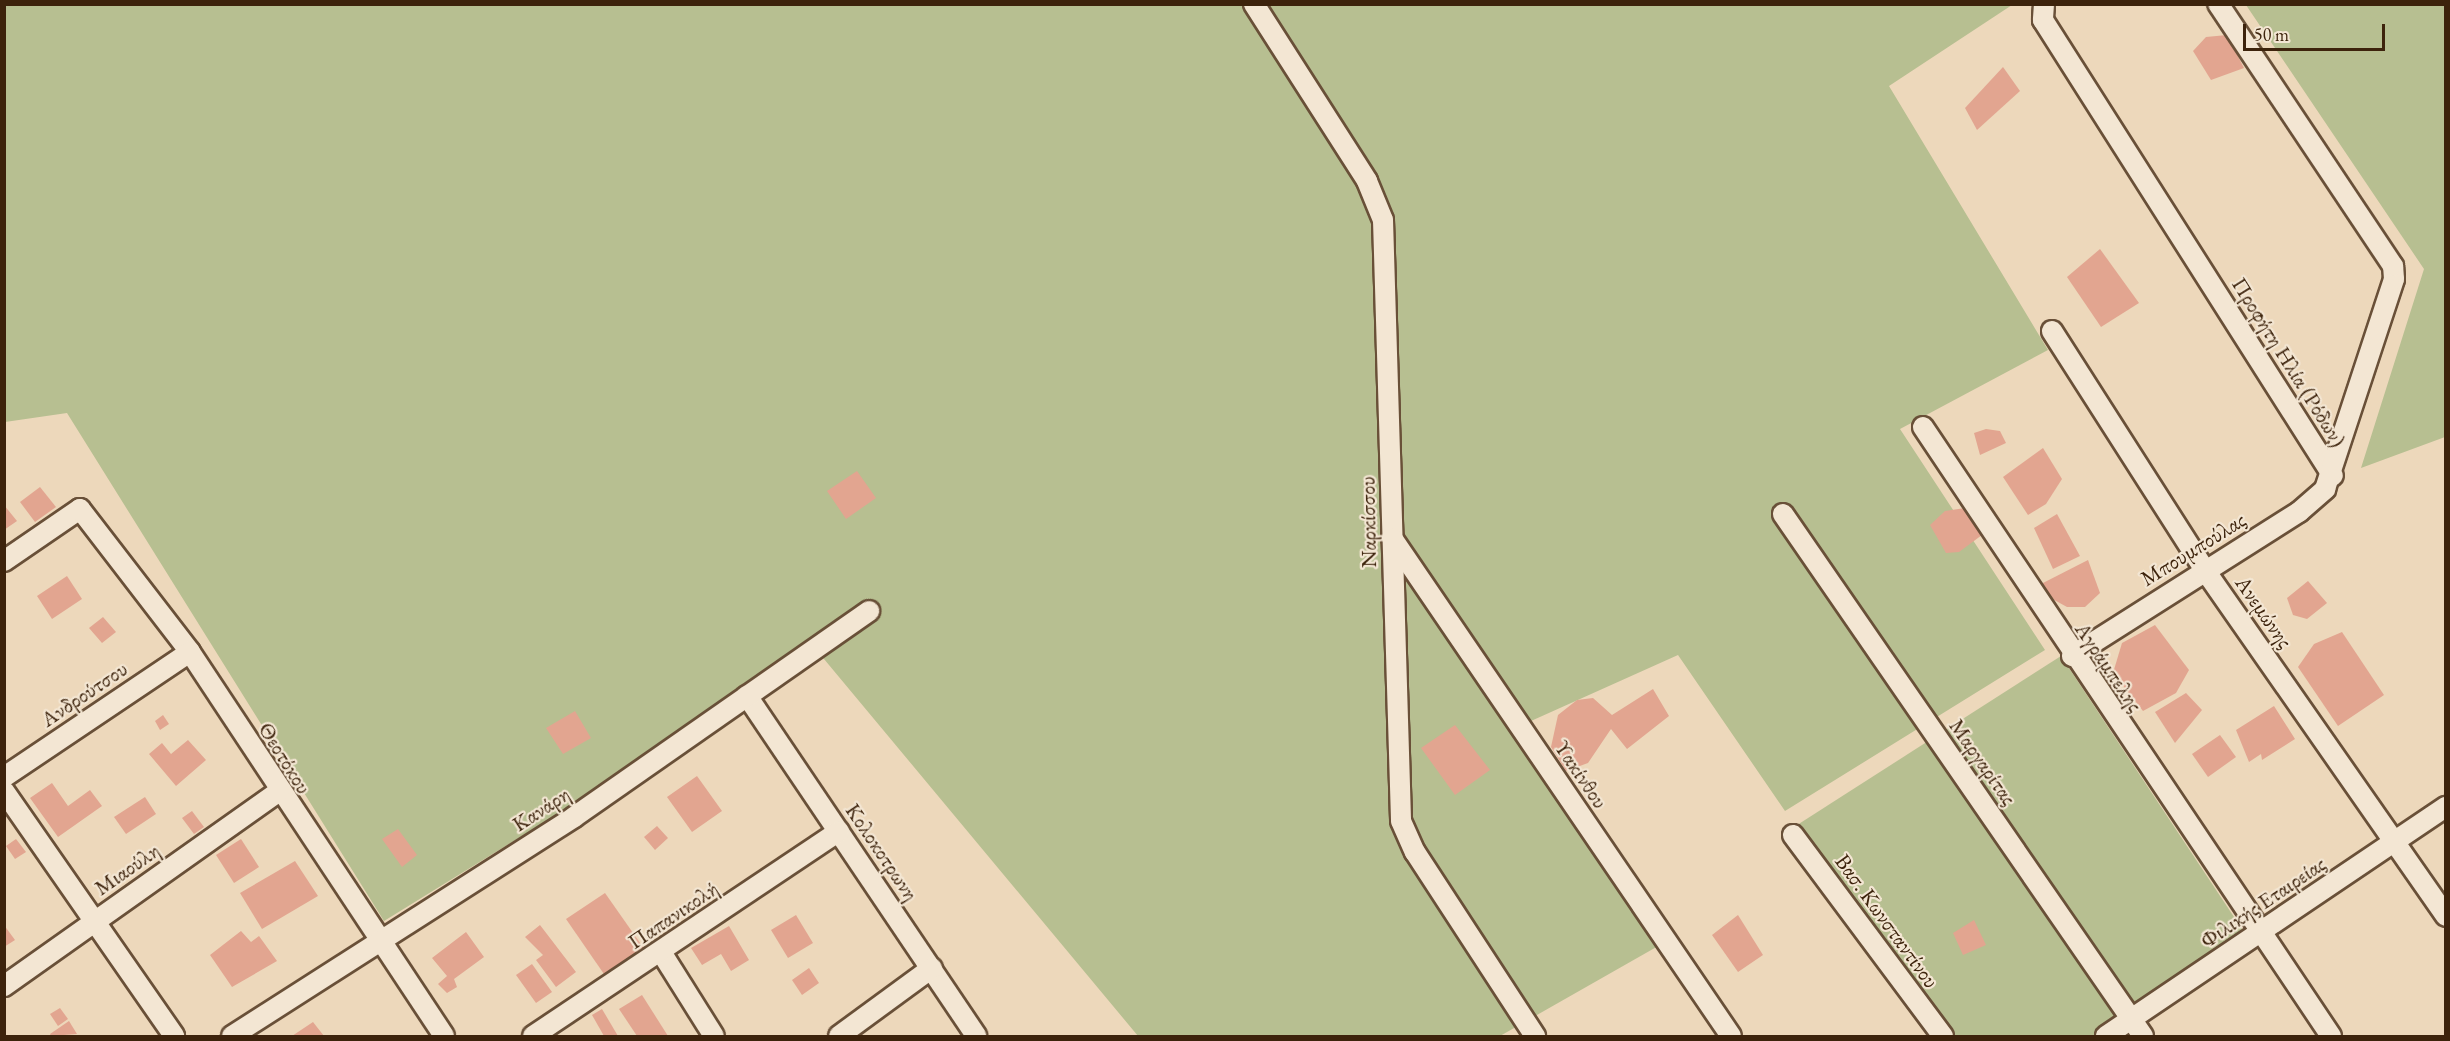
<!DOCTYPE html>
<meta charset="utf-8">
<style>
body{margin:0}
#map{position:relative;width:2450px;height:1041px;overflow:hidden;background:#edd8bb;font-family:"EB Garamond",serif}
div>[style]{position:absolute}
.green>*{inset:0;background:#b7bf91}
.building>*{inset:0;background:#e2a590}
.roads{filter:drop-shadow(2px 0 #695038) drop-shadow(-2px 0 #695038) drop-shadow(0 2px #695038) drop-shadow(0 -2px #695038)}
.minor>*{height:20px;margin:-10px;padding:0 10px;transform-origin:10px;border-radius:10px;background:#f3e6d3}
span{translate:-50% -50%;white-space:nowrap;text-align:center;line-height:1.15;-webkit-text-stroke:4.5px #f3e6d3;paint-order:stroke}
.street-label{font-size:22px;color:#3d230c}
.frame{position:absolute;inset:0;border:6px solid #3d230c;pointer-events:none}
.scale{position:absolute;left:2243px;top:24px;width:142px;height:27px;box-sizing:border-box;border:3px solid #3d230c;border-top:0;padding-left:8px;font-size:18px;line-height:21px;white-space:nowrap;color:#3d230c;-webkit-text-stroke:4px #f3e6d3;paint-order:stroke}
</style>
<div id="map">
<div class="green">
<div style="clip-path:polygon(5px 5px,2012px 5px,1889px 86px,2048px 350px,1900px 429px,2045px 650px,1785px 811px,1678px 655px,1531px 721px,1667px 941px,1500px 1036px,1138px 1036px,819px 653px,384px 921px,67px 413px,5px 422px)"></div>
<div style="clip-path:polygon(2246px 5px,2445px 5px,2445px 437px,2361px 468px,2424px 269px)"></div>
<div style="clip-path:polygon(2061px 656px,2242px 929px,2106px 1036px,1950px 1036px,1794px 827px)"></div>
</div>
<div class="building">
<div style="clip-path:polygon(2227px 35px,2244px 68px,2211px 80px,2193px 51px,2206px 37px)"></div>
<div style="clip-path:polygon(2003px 67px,2020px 91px,1977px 130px,1965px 108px)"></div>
<div style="clip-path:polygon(2100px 249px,2139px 303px,2101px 327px,2067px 277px)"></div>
<div style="clip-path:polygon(1986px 429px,2000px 431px,2006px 443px,1980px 455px,1974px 433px)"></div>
<div style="clip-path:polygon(2043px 448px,2062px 479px,2046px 504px,2028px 515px,2003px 477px)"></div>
<div style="clip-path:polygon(857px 471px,876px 498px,846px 519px,827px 491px)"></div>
<div style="clip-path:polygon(40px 487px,56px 507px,35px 522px,20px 502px)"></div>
<div style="clip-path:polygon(4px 505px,17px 521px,4px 530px)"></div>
<div style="clip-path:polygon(1965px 508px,1982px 535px,1959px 552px,1946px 553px,1930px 525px,1945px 511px)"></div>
<div style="clip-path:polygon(2057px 514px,2080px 556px,2053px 569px,2034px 528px)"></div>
<div style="clip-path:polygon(2088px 560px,2100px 593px,2085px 607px,2067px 607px,2047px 596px,2041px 584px)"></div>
<div style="clip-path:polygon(67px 576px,82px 599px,52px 619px,37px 596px)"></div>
<div style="clip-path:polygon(2308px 581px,2327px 603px,2307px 619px,2293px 615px,2287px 598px)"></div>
<div style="clip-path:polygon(103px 617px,116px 632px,102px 643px,89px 628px)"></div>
<div style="clip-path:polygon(2155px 625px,2189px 670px,2176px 693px,2143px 711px,2113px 673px,2122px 643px)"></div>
<div style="clip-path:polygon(2342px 632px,2384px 695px,2338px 726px,2298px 667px,2314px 644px)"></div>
<div style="clip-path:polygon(1653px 689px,1669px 716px,1627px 749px,1611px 729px,1588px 763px,1566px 771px,1551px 747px,1558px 715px,1577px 700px,1593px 698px,1612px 715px)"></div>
<div style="clip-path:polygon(2186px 693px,2202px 710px,2175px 743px,2155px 712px)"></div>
<div style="clip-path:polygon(2274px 706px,2295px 739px,2262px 760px,2261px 754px,2249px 762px,2236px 730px)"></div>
<div style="clip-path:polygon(575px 711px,591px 738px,563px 754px,546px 728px)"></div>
<div style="clip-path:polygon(163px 715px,169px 724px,160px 730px,155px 721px)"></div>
<div style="clip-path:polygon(1455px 725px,1490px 770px,1455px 795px,1421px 748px)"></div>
<div style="clip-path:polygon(2220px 735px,2236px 757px,2208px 777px,2192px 754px)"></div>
<div style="clip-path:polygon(188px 740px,206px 760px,176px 786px,149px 754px,162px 743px,171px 754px)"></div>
<div style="clip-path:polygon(697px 776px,722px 811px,692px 832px,667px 797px)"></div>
<div style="clip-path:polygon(52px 783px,68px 806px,90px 790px,102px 806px,58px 837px,30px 798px)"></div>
<div style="clip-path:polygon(145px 797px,156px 814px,126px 834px,114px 817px)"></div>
<div style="clip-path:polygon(192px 811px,204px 827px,194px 834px,182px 818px)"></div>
<div style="clip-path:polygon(657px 826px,668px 838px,655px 850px,644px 837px)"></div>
<div style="clip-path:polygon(398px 829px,417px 855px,402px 867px,382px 839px)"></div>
<div style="clip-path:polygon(16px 839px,26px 852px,15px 859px,6px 846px)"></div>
<div style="clip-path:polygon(241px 839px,259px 867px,234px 883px,216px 855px)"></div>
<div style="clip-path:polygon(295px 861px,318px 896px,262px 929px,240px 893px)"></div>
<div style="clip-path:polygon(605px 893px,645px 950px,606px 977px,566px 919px)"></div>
<div style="clip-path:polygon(796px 915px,813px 943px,788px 958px,771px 930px)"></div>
<div style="clip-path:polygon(1738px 915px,1763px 955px,1738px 972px,1712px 935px)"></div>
<div style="clip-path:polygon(1974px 920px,1986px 945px,1963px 955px,1953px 933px)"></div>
<div style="clip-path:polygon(4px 925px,15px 940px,4px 947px)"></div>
<div style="clip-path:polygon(540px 925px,576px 972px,556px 987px,536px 960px,543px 955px,525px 937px)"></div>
<div style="clip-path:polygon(729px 926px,749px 960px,731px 971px,721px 954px,702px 965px,691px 948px)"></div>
<div style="clip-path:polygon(241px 931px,251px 942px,259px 936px,277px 961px,232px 987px,210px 955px)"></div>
<div style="clip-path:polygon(466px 932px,484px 957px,454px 979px,457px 987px,447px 993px,438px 984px,447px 976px,432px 958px)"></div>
<div style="clip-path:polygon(532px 964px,552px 992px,536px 1003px,516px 975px)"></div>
<div style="clip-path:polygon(809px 968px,819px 983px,802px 995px,792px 980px)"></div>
<div style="clip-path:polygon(642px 995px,668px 1036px,637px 1036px,619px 1009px)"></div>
<div style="clip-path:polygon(60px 1008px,68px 1019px,58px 1026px,50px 1014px)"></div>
<div style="clip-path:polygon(602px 1009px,618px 1036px,604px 1036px,592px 1015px)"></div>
<div style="clip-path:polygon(69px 1021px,77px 1034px,51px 1036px,50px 1034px)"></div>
<div style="clip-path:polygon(313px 1022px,324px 1036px,292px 1036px)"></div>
</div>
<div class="roads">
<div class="minor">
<div style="left:1254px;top:4px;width:210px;rotate:57.4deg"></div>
<div style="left:1367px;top:181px;width:42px;rotate:67.7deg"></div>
<div style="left:1383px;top:220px;width:601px;rotate:88.28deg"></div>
<div style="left:1401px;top:821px;width:34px;rotate:66deg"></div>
<div style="left:1415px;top:852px;width:220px;rotate:56.9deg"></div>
<div style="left:2044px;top:4px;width:16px;rotate:94deg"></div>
<div style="left:2043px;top:20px;width:540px;rotate:57.55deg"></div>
<div style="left:2052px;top:331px;width:282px;rotate:57.4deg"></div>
<div style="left:2204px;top:569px;width:423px;rotate:55.1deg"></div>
<div style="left:1923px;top:427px;width:733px;rotate:56.18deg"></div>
<div style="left:1783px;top:514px;width:634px;rotate:55.41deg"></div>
<div style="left:1392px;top:538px;width:602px;rotate:55.76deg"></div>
<div style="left:4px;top:561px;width:92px;rotate:-34.4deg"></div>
<div style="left:80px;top:509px;width:180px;rotate:52.4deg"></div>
<div style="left:190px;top:652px;width:460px;rotate:56.5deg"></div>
<div style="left:2072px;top:656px;width:269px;rotate:-32.4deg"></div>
<div style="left:2299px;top:512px;width:35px;rotate:-41deg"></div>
<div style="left:2325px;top:489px;width:221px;rotate:-71.8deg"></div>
<div style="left:2394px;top:279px;width:13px;rotate:-94deg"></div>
<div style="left:2393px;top:266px;width:315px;rotate:-123.7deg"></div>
<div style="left:747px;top:696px;width:410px;rotate:56deg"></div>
<div style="left:4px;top:777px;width:224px;rotate:-33.9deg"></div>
<div style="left:4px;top:791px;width:298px;rotate:55.2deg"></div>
<div style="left:1793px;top:835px;width:251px;rotate:53.3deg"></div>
<div style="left:661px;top:952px;width:99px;rotate:57.8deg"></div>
<div style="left:4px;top:986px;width:336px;rotate:-35.3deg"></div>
<div style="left:232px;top:1036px;width:406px;rotate:-32.6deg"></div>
<div style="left:574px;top:817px;width:360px;rotate:-34.9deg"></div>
<div style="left:533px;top:1036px;width:368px;rotate:-33.8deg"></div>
<div style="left:839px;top:1036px;width:115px;rotate:-36.2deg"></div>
<div style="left:2106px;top:1036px;width:410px;rotate:-34deg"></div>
</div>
</div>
<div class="street-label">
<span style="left:2289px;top:362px;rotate:58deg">Προφήτη Ηλία (Ρόδων)</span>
<span style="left:1368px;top:522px;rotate:-91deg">Ναρκίσσου</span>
<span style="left:2193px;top:549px;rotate:-32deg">Μπουμπούλας</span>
<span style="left:2264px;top:612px;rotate:55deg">Ανεμώνης</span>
<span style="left:2109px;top:667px;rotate:56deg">Αγράμπελης</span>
<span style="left:84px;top:694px;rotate:-34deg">Ανδρούτσου</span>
<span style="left:285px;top:758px;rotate:58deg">Θεοτόκου</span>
<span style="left:1983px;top:762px;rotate:55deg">Μαργαρίτας</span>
<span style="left:1581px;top:774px;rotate:56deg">Υακίνθου</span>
<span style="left:541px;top:809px;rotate:-33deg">Κανάρη</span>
<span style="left:882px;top:852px;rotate:56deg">Κολοκοτρωνη</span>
<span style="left:127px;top:869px;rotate:-35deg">Μιαούλη</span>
<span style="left:2263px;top:902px;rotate:-34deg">Φιλικής Εταιρείας</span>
<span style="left:673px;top:915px;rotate:-34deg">Παπανικολή</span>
<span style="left:1887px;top:921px;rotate:54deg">Βασ. Κωνσταντίνου</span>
</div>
<div class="frame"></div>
<div class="scale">50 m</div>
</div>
